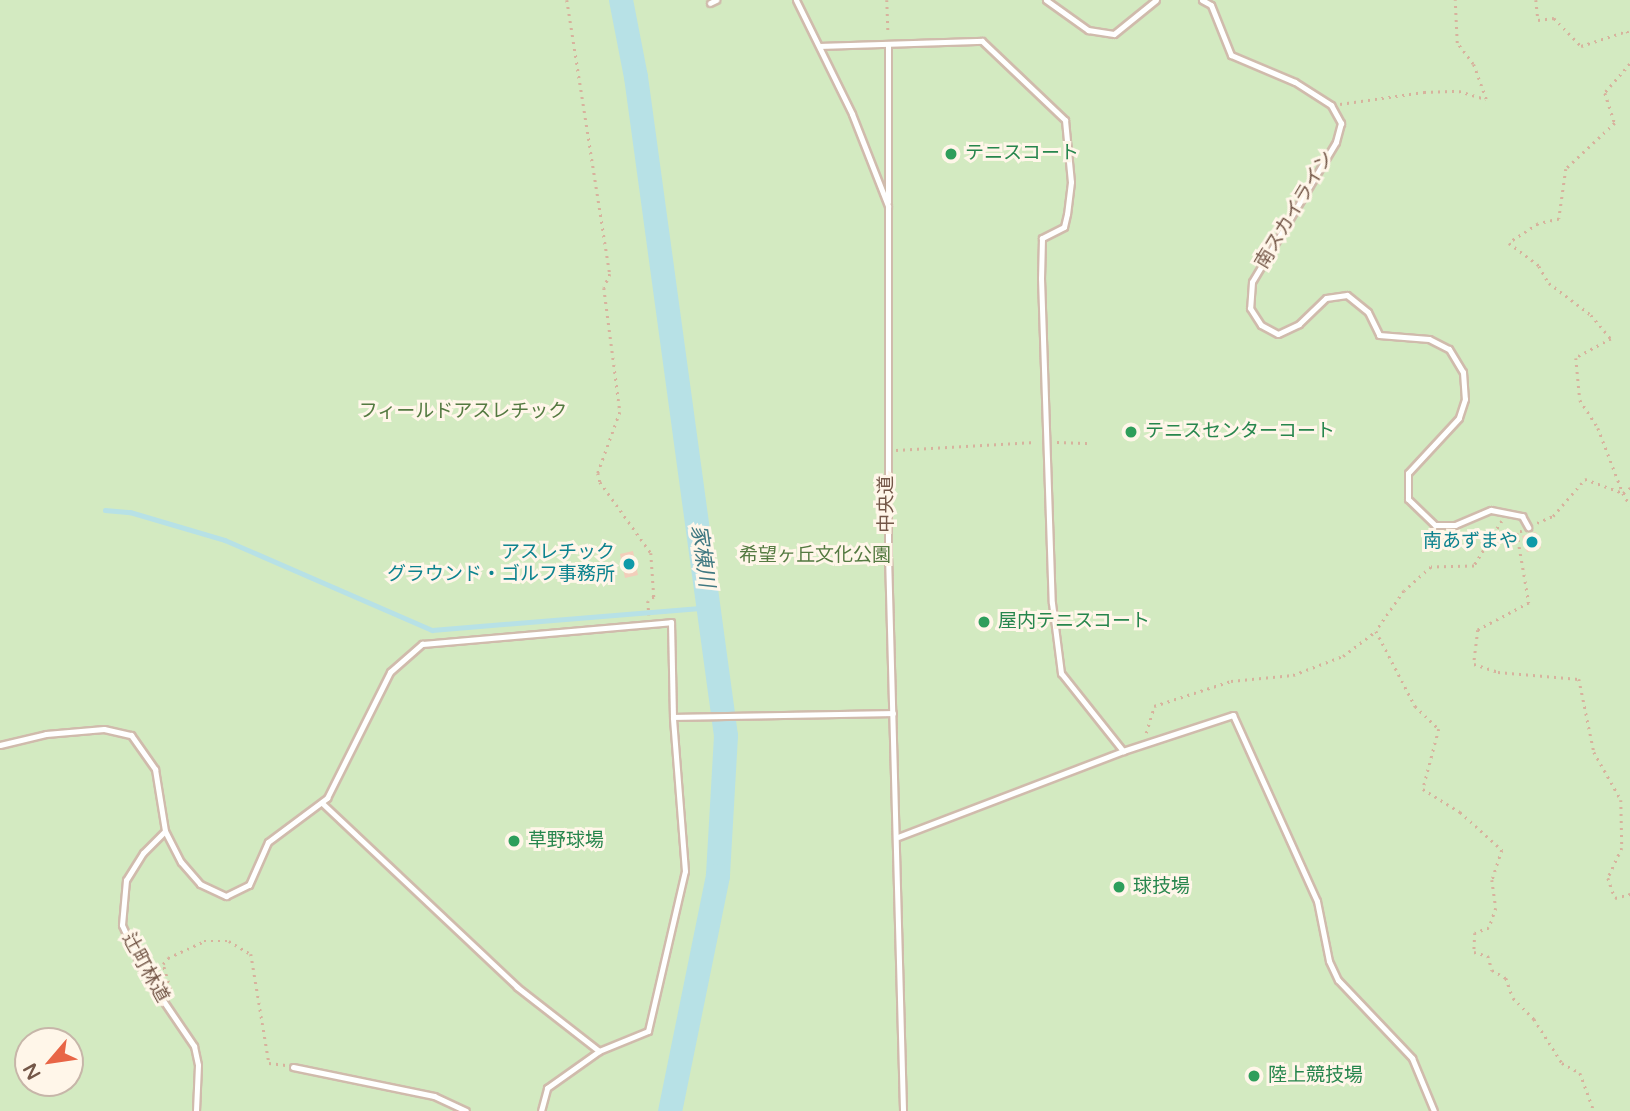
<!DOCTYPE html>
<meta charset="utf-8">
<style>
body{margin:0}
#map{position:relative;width:1630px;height:1111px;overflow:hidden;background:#fcf2e2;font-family:"Varela Round","Noto Sans JP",sans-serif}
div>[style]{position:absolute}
.green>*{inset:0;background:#d3eac1}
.stream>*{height:4.5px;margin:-2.25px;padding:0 2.25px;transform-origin:2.25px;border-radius:2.25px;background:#b7e1e6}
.river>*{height:24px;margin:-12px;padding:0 12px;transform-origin:12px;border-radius:12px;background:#b7e1e6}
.building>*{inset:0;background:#f2ceba}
.path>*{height:2.5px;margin-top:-1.25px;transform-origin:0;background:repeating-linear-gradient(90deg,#d7b29d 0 2px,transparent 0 7px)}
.roads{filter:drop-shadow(2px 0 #d0bbac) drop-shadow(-2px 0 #d0bbac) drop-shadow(0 2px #d0bbac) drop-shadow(0 -2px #d0bbac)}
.service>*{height:5px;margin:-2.5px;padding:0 2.5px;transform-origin:2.5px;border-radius:2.5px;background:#fff}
.dots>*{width:19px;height:19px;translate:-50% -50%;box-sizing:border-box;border:4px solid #fff6e9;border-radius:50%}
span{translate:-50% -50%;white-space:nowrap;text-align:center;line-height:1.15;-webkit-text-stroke:6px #fff6e9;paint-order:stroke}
.leisure-label{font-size:19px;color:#27864d}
.left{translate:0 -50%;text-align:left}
.street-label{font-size:19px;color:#745748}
.park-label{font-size:19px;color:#547a41}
.culture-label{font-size:19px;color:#0d838f}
.right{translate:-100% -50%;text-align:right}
.water-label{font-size:21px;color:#3f7881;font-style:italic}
.north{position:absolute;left:14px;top:1027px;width:70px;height:70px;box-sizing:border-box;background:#fff6e9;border:2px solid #c7b6a9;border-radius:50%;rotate:241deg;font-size:19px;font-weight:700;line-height:28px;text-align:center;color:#745748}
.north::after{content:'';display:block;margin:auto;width:24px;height:32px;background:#e86546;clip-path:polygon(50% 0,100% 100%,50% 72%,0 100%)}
</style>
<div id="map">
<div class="green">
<div style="clip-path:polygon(evenodd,0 0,1630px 0,1630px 1111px,0 1111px,0 0,28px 1041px,70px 1041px,70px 1083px,28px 1083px,28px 1041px)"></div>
</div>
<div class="stream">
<div style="left:105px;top:510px;width:25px;rotate:5deg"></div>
<div style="left:130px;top:512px;width:99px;rotate:16.4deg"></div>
<div style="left:225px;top:540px;width:226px;rotate:23.5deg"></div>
<div style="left:432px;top:630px;width:278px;rotate:-4.7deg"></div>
</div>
<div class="river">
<div style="left:621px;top:0;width:78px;rotate:79deg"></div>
<div style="left:636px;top:77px;width:665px;rotate:82.22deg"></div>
<div style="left:726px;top:736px;width:140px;rotate:93.3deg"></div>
<div style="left:718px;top:876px;width:240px;rotate:101.5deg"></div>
</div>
<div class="building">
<div style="clip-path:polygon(1536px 532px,1541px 548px,1527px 552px,1522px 536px)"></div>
<div style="clip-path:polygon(633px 551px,638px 575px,625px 578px,620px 554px)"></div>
</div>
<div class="path">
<div style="left:567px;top:0;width:277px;rotate:81.1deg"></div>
<div style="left:610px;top:274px;width:15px;rotate:113deg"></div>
<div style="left:604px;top:288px;width:125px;rotate:82.6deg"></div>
<div style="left:620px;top:412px;width:65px;rotate:109.8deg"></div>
<div style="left:598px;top:473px;width:9px;rotate:77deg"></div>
<div style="left:600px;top:482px;width:87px;rotate:54.3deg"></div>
<div style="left:651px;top:553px;width:44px;rotate:86.1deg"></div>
<div style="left:654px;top:597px;width:7px;rotate:146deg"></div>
<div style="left:648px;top:601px;width:14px;rotate:86deg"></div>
<div style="left:887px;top:0;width:34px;rotate:88deg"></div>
<div style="left:1536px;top:0;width:20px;rotate:84deg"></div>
<div style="left:1538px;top:20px;width:16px;rotate:-7deg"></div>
<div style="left:1554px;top:18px;width:39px;rotate:46deg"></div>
<div style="left:1581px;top:46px;width:48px;rotate:-18.1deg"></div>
<div style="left:1627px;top:31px;width:5px;rotate:53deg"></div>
<div style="left:1630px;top:64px;width:38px;rotate:131deg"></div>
<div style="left:1605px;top:93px;width:32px;rotate:72deg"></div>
<div style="left:1615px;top:123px;width:67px;rotate:136.8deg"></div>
<div style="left:1566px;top:169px;width:50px;rotate:98deg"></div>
<div style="left:1559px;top:219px;width:22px;rotate:167deg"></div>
<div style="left:1538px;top:224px;width:35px;rotate:147deg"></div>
<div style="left:1509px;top:243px;width:38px;rotate:37deg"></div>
<div style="left:1539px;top:266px;width:20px;rotate:60deg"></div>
<div style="left:1549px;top:283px;width:53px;rotate:37.3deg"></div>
<div style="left:1591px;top:315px;width:31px;rotate:50deg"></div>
<div style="left:1611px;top:339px;width:40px;rotate:152deg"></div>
<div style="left:1576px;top:358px;width:42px;rotate:84.6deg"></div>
<div style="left:1580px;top:400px;width:33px;rotate:57deg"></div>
<div style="left:1598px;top:428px;width:70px;rotate:69deg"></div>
<div style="left:1623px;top:493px;width:9px;rotate:-36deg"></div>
<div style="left:1340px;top:104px;width:85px;rotate:-8.1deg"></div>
<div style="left:1424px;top:92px;width:35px;rotate:-2deg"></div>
<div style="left:1459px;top:91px;width:28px;rotate:17deg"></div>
<div style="left:1486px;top:99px;width:37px;rotate:-110deg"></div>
<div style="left:1473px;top:64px;width:26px;rotate:-127deg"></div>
<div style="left:1457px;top:43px;width:43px;rotate:-92.7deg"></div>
<div style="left:1057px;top:442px;width:35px;rotate:2deg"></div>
<div style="left:896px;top:450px;width:140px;rotate:-3.3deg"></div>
<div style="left:1502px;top:521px;width:53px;rotate:121.9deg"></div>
<div style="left:1474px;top:566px;width:43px;rotate:178.7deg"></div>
<div style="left:1431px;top:567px;width:36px;rotate:138deg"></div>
<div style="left:1404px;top:591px;width:49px;rotate:125deg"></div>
<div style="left:1376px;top:631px;width:85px;rotate:62.5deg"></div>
<div style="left:1415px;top:706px;width:33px;rotate:44deg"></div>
<div style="left:1439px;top:729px;width:62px;rotate:104.9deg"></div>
<div style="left:1423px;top:789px;width:44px;rotate:31.9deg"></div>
<div style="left:1460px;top:812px;width:57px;rotate:42.1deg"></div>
<div style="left:1502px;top:850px;width:32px;rotate:108deg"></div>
<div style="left:1492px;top:880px;width:28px;rotate:82deg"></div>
<div style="left:1496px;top:908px;width:21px;rotate:109deg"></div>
<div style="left:1489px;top:928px;width:15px;rotate:160deg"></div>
<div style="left:1475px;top:933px;width:19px;rotate:93deg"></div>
<div style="left:1474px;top:952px;width:15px;rotate:16deg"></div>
<div style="left:1488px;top:956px;width:15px;rotate:74deg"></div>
<div style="left:1492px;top:970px;width:16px;rotate:30deg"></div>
<div style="left:1506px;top:978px;width:21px;rotate:71deg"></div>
<div style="left:1513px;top:998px;width:30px;rotate:45deg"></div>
<div style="left:1534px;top:1019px;width:52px;rotate:57.5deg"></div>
<div style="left:1562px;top:1063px;width:21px;rotate:29deg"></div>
<div style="left:1580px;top:1073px;width:40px;rotate:69.8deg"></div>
<div style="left:1537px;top:523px;width:17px;rotate:-24deg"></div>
<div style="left:1553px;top:516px;width:49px;rotate:-49.1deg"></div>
<div style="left:1585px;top:479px;width:40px;rotate:20.2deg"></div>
<div style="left:1623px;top:493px;width:14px;rotate:60deg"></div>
<div style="left:1522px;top:531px;width:5px;rotate:158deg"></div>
<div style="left:1517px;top:533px;width:71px;rotate:80.3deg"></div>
<div style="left:1529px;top:603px;width:58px;rotate:152.1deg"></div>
<div style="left:1478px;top:630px;width:34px;rotate:97deg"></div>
<div style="left:1474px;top:664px;width:25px;rotate:18deg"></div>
<div style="left:1498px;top:672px;width:81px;rotate:4.9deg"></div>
<div style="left:1579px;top:679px;width:75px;rotate:78.4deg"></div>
<div style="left:1594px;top:752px;width:55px;rotate:60.6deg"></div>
<div style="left:1621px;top:800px;width:48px;rotate:88.8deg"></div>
<div style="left:1622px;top:848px;width:33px;rotate:115deg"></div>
<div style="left:1608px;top:878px;width:21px;rotate:71deg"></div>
<div style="left:1615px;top:898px;width:16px;rotate:-15deg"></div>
<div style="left:1146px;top:733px;width:28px;rotate:-73deg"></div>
<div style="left:1154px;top:706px;width:81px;rotate:-18deg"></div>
<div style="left:1231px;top:681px;width:62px;rotate:-5.5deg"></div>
<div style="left:1293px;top:675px;width:53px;rotate:-20.8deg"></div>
<div style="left:1343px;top:656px;width:41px;rotate:-37.1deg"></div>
<div style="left:172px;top:996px;width:33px;rotate:-106deg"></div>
<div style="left:163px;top:964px;width:8px;rotate:-50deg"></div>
<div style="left:168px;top:958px;width:40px;rotate:-25deg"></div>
<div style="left:204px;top:941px;width:25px"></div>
<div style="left:229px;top:941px;width:26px;rotate:31deg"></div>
<div style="left:251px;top:954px;width:110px;rotate:80.6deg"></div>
<div style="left:269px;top:1063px;width:17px;rotate:7deg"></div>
</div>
<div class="roads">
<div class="service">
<div style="left:796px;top:0;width:127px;rotate:63.8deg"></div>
<div style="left:852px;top:114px;width:99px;rotate:68.6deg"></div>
<div style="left:888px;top:206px;width:349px;rotate:90deg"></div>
<div style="left:888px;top:555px;width:556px;rotate:88.45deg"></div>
<div style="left:1046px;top:0;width:52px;rotate:35.5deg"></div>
<div style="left:1088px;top:30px;width:26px;rotate:9deg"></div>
<div style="left:1114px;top:34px;width:54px;rotate:-39deg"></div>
<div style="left:1202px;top:0;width:10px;rotate:29deg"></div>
<div style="left:1211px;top:5px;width:54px;rotate:68.2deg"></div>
<div style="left:1231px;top:55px;width:69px;rotate:22.9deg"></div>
<div style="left:1295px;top:82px;width:43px;rotate:32.6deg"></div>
<div style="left:1331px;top:105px;width:21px;rotate:61deg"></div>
<div style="left:1341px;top:123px;width:20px;rotate:105deg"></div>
<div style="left:1336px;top:142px;width:163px;rotate:121deg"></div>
<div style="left:1252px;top:282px;width:26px;rotate:94deg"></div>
<div style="left:1250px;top:308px;width:20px;rotate:57deg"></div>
<div style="left:1261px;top:325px;width:19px;rotate:28deg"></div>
<div style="left:1278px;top:334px;width:23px;rotate:-25deg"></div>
<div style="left:1299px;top:324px;width:37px;rotate:-44deg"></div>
<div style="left:1326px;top:298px;width:21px;rotate:-8deg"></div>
<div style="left:1347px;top:295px;width:27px;rotate:39deg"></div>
<div style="left:1368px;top:312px;width:25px;rotate:64deg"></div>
<div style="left:1379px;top:335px;width:50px;rotate:4.6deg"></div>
<div style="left:1429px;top:339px;width:22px;rotate:27deg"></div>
<div style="left:1449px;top:349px;width:27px;rotate:59deg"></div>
<div style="left:1463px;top:372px;width:27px;rotate:86deg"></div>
<div style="left:1465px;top:399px;width:20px;rotate:108deg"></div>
<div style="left:1459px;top:418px;width:75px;rotate:132.8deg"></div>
<div style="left:1408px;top:473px;width:26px;rotate:90deg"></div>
<div style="left:1408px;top:499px;width:37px;rotate:44deg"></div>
<div style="left:1435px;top:525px;width:20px"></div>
<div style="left:1455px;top:525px;width:39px;rotate:-23deg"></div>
<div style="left:1491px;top:510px;width:32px;rotate:11deg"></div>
<div style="left:1522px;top:516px;width:13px;rotate:61deg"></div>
<div style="left:710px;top:3px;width:7px;rotate:-27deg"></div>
<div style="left:821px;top:46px;width:161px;rotate:-1.8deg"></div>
<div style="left:982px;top:41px;width:115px;rotate:43.6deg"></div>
<div style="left:1065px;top:120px;width:62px;rotate:84.5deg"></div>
<div style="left:1071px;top:182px;width:32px;rotate:97deg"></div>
<div style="left:1067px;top:214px;width:13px;rotate:103deg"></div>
<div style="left:1064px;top:227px;width:25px;rotate:153deg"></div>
<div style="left:1042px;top:238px;width:40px;rotate:91.4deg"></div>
<div style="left:1041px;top:278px;width:325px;rotate:88.1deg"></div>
<div style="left:1052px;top:603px;width:71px;rotate:82.7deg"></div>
<div style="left:1061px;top:673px;width:100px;rotate:51.5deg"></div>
<div style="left:1123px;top:751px;width:116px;rotate:-18.1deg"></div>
<div style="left:1233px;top:715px;width:204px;rotate:65.7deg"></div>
<div style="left:1317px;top:901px;width:61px;rotate:78.7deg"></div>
<div style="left:1329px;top:961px;width:21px;rotate:65deg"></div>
<div style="left:1338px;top:980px;width:108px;rotate:46.5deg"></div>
<div style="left:1412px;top:1058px;width:57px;rotate:67.5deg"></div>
<div style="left:888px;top:202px;width:158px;rotate:-90deg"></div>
<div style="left:0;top:745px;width:47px;rotate:-13.4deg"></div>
<div style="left:46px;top:734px;width:58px;rotate:-4.9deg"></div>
<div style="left:104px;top:729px;width:28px;rotate:13deg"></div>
<div style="left:131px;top:735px;width:42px;rotate:54.8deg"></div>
<div style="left:155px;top:769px;width:63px;rotate:80.8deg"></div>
<div style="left:165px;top:831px;width:35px;rotate:63deg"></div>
<div style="left:181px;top:862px;width:29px;rotate:49deg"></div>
<div style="left:200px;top:884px;width:29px;rotate:25deg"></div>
<div style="left:226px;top:896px;width:25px;rotate:-26deg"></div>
<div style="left:249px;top:885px;width:47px;rotate:-66.2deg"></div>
<div style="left:268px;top:842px;width:74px;rotate:-36.7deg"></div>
<div style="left:327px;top:798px;width:141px;rotate:-63.4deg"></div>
<div style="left:390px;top:672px;width:43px;rotate:-41.2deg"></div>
<div style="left:422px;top:644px;width:250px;rotate:-5deg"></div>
<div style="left:671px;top:622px;width:95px;rotate:88.8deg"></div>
<div style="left:673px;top:717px;width:220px;rotate:-1deg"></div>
<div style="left:322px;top:803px;width:268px;rotate:43.3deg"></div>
<div style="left:517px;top:987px;width:104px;rotate:38deg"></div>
<div style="left:165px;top:831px;width:31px;rotate:135deg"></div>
<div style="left:143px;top:853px;width:32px;rotate:122deg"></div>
<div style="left:126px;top:880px;width:45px;rotate:95.1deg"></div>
<div style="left:122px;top:925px;width:51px;rotate:65.5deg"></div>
<div style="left:143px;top:971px;width:91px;rotate:55.8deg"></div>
<div style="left:194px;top:1046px;width:19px;rotate:78deg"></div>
<div style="left:198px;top:1065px;width:46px;rotate:92.5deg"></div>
<div style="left:898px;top:837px;width:241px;rotate:-20.9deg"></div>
<div style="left:293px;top:1067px;width:144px;rotate:11.6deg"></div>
<div style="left:434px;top:1096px;width:35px;rotate:25deg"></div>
<div style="left:541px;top:1111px;width:24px;rotate:-75deg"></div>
<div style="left:547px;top:1088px;width:64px;rotate:-35.4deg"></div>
<div style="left:599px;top:1051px;width:53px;rotate:-22.2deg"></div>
<div style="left:648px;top:1031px;width:164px;rotate:-77deg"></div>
<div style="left:685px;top:871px;width:154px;rotate:-94.5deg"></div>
</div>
</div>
<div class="dots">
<div style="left:951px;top:154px;background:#2e9e5b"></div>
<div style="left:1131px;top:432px;background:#2e9e5b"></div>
<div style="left:1532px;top:542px;background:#0f9aa8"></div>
<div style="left:629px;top:564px;background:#0f9aa8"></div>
<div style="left:984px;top:622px;background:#2e9e5b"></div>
<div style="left:514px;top:841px;background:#2e9e5b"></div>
<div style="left:1119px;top:887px;background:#2e9e5b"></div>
<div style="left:1254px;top:1076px;background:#2e9e5b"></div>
</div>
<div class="leisure-label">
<span class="left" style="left:965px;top:154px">テニスコート</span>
<span class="left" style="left:1145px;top:432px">テニスセンターコート</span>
<span class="left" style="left:998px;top:622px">屋内テニスコート</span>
<span class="left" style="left:528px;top:841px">草野球場</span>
<span class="left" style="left:1133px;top:887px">球技場</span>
<span class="left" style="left:1268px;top:1076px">陸上競技場</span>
</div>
<div class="street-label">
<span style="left:1295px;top:210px;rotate:-59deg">南スカイライン</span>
<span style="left:887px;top:504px;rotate:-90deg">中央道</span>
<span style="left:145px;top:968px;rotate:61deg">辻町林道</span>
</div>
<div class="park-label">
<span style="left:463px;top:412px">フィールドアスレチック</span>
<span style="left:815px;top:556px">希望ヶ丘文化公園</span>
</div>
<div class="culture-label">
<span class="right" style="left:1518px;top:542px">南あずまや</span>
<span class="right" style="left:615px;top:564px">アスレチック<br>グラウンド・ゴルフ事務所</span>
</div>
<div class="water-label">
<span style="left:702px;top:556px;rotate:82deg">家棟川</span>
</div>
<div class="north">N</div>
</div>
